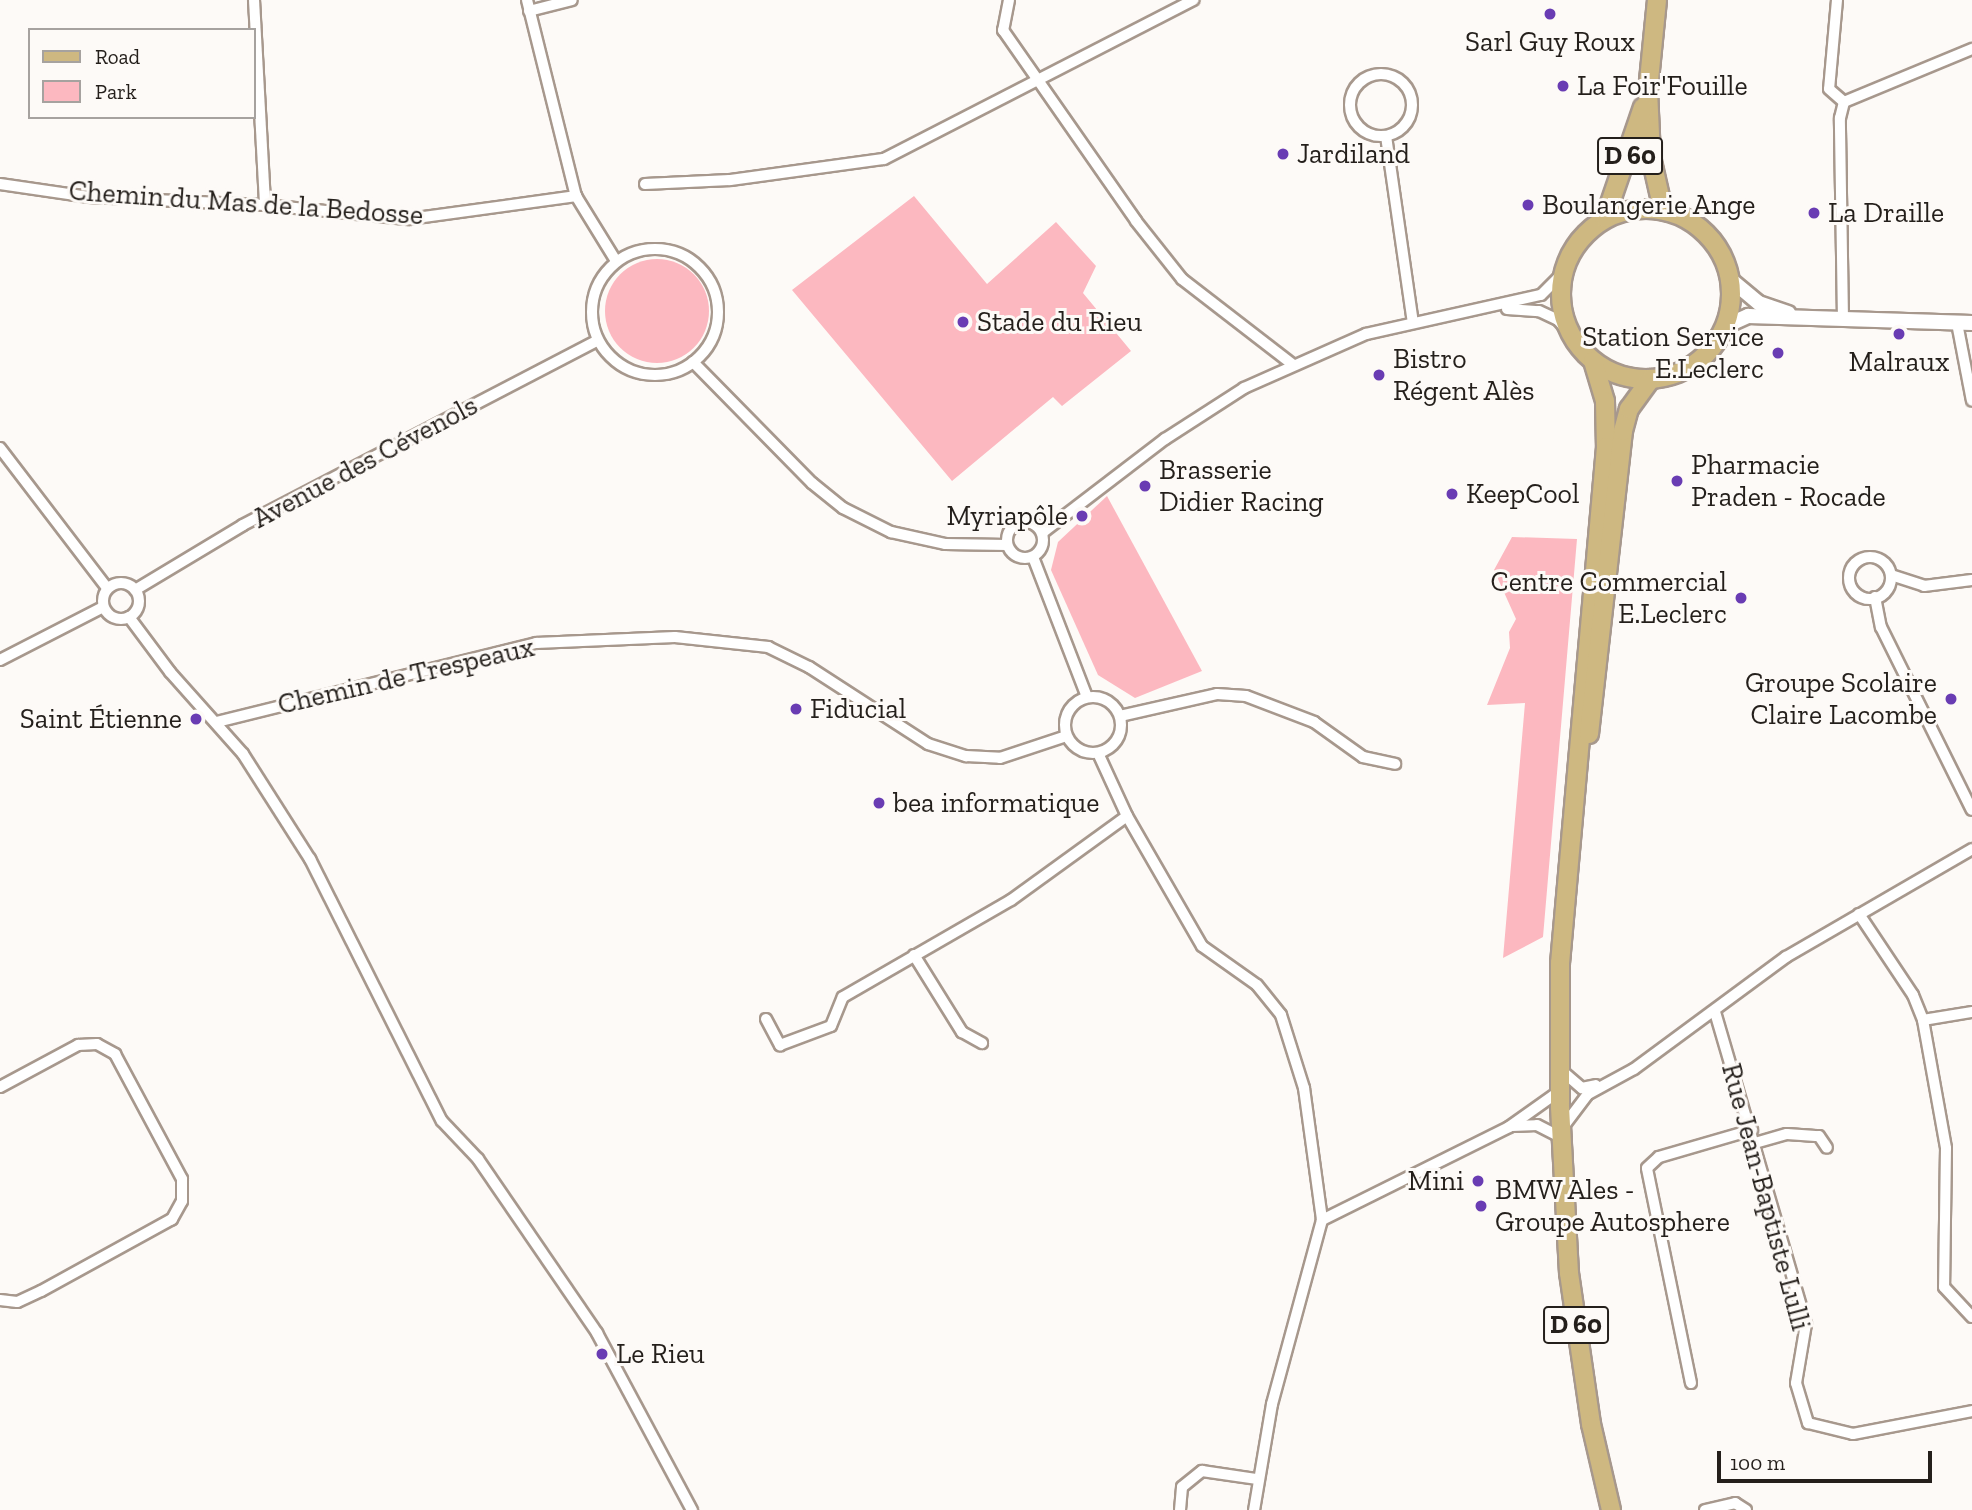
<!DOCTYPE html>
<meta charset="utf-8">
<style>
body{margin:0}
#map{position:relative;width:1972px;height:1510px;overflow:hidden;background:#fdfaf7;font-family:"Zilla Slab",serif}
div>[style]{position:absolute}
.green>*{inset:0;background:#fcb8c0}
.round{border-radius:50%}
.roads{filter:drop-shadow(2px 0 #a7988d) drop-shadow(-2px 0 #a7988d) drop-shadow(0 2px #a7988d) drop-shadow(0 -2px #a7988d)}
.minor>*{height:10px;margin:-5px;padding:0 5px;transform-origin:5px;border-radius:5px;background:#fff}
.minor>.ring{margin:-5px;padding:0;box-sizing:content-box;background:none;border:10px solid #fff;border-radius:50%}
.tertiary>*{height:14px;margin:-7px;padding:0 7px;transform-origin:7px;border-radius:7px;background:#fff}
.primary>*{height:18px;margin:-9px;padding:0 9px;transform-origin:9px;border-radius:9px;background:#ceb881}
.primary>.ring{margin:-9px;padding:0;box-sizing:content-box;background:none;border:18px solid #ceb881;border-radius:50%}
.dots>*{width:19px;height:19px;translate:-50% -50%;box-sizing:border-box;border:4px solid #fdfaf7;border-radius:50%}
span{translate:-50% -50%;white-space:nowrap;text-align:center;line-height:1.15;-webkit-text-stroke:6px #fdfaf7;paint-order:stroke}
.shield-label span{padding:2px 5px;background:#fdfaf7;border:2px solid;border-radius:5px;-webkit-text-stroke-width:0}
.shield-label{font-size:26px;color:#241f1b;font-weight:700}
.poi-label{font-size:28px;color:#241f1b}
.left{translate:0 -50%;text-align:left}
.right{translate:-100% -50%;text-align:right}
.street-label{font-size:28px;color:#241f1b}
.legend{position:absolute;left:28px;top:28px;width:228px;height:91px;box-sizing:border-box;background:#fdfaf7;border:2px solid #a6a29f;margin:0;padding:9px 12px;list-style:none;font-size:21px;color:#241f1b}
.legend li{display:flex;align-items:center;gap:14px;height:35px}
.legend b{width:35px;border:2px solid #a6a29f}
.scale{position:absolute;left:1717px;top:1451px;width:215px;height:32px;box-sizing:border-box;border:4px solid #241f1b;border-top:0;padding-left:9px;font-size:21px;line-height:24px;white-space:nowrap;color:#241f1b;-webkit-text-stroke:5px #fdfaf7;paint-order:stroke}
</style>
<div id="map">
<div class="green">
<div style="clip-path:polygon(914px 196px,987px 284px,1056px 222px,1096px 266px,1083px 293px,1131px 351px,1062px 406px,1053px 397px,952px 481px,792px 290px)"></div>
<div class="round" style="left:605px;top:259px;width:104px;height:104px"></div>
<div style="clip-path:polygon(1107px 496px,1202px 671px,1135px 698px,1098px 675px,1051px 570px,1058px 542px)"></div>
<div style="clip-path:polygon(1512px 537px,1577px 539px,1543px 937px,1503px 958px,1525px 703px,1487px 705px,1510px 648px,1509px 632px,1516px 619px,1494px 570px)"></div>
</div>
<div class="roads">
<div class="minor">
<div style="left:254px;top:0;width:205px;rotate:86.9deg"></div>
<div style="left:527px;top:0;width:202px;rotate:76deg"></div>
<div style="left:576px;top:196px;width:76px;rotate:58.4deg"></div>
<div style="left:1009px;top:0;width:31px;rotate:101deg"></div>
<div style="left:1003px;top:30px;width:233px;rotate:55.1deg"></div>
<div style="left:1136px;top:221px;width:74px;rotate:51.6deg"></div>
<div style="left:1182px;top:279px;width:139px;rotate:37.7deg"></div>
<div style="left:1837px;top:0;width:89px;rotate:95.1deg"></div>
<div style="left:1829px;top:89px;width:20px;rotate:41deg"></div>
<div style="left:529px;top:11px;width:44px;rotate:-14.3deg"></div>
<div class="ring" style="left:1350px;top:74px;width:52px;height:52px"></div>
<div style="left:1386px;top:136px;width:189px;rotate:81.8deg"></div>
<div style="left:0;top:184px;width:90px;rotate:8.3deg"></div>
<div style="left:89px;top:197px;width:176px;rotate:2.6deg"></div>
<div style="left:265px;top:205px;width:145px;rotate:5.6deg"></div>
<div style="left:409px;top:219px;width:169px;rotate:-7.8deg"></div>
<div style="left:645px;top:184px;width:85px;rotate:-2.7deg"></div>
<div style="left:730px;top:180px;width:155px;rotate:-7.8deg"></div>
<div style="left:884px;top:159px;width:348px;rotate:-27.2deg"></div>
<div class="ring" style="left:592px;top:249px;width:116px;height:116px"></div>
<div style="left:1507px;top:309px;width:32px;rotate:4deg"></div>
<div style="left:1539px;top:311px;width:21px;rotate:25deg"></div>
<div style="left:1558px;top:320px;width:20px;rotate:49deg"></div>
<div style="left:1843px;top:320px;width:202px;rotate:-90.9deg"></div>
<div style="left:1840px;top:118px;width:16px;rotate:-76deg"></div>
<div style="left:1844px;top:102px;width:139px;rotate:-22.5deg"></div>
<div style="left:1957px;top:323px;width:79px;rotate:79.1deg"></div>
<div style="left:693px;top:362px;width:170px;rotate:45.5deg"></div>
<div style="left:812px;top:483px;width:40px;rotate:39deg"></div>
<div style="left:843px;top:508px;width:54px;rotate:26.6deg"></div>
<div style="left:891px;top:532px;width:55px;rotate:12.5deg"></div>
<div style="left:945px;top:544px;width:62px;rotate:0.9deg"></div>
<div style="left:0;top:448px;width:176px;rotate:52.6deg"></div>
<div class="ring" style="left:1007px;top:522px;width:26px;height:26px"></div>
<div style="left:1042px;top:533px;width:155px;rotate:-37.4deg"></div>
<div style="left:1165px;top:439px;width:94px;rotate:-32.8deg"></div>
<div style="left:1244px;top:388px;width:133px;rotate:-23.9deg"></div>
<div style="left:1366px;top:334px;width:179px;rotate:-12.6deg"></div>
<div style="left:1541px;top:295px;width:31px;rotate:-45deg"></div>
<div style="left:1033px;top:557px;width:150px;rotate:68.9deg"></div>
<div class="ring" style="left:1849px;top:557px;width:32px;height:32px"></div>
<div style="left:1891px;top:575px;width:35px;rotate:18deg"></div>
<div style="left:1924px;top:586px;width:48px;rotate:-7.1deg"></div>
<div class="ring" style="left:103px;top:583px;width:26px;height:26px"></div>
<div style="left:135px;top:590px;width:126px;rotate:-31deg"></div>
<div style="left:243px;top:525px;width:400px;rotate:-27.5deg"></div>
<div style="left:1875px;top:597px;width:31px;rotate:79deg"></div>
<div style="left:1881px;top:627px;width:204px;rotate:63.6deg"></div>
<div style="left:129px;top:617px;width:69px;rotate:53.3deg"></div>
<div style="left:170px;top:672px;width:110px;rotate:48.3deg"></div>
<div style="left:243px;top:754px;width:125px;rotate:57.5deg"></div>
<div style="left:310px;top:859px;width:293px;rotate:63.3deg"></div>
<div style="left:442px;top:1121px;width:52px;rotate:46.5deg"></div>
<div style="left:478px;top:1159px;width:211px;rotate:55.6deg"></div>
<div style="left:597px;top:1333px;width:201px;rotate:61.8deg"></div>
<div style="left:0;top:660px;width:116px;rotate:-27.2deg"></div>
<div class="ring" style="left:1065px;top:697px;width:46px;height:46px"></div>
<div style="left:1120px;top:716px;width:99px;rotate:-12.8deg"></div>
<div style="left:1217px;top:694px;width:29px;rotate:4deg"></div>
<div style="left:1246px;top:696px;width:73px;rotate:20.9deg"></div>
<div style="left:1314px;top:722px;width:60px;rotate:35.5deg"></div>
<div style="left:1363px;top:757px;width:33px;rotate:12deg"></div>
<div style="left:217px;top:722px;width:329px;rotate:-13.9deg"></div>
<div style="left:536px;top:643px;width:139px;rotate:-2.5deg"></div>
<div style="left:675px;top:637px;width:94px;rotate:6.1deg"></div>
<div style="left:768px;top:647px;width:46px;rotate:26deg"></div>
<div style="left:809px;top:667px;width:142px;rotate:32.9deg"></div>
<div style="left:928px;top:744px;width:40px;rotate:18deg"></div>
<div style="left:966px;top:756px;width:34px;rotate:3deg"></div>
<div style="left:1000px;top:758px;width:70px;rotate:-18.4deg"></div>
<div style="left:1098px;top:753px;width:69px;rotate:65.3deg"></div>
<div style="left:1127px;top:816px;width:150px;rotate:60deg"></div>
<div style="left:1202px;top:946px;width:67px;rotate:35.3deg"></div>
<div style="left:1257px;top:985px;width:38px;rotate:51deg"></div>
<div style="left:1281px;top:1015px;width:77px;rotate:72.5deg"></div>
<div style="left:1304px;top:1088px;width:133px;rotate:82.2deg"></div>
<div style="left:1322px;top:1220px;width:191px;rotate:105.2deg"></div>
<div style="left:1272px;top:1404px;width:108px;rotate:99.6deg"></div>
<div style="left:1859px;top:914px;width:97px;rotate:56.3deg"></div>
<div style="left:1913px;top:995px;width:27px;rotate:68deg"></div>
<div style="left:1923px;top:1020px;width:50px;rotate:-9.3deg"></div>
<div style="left:914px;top:955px;width:91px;rotate:58.1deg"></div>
<div style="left:962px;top:1032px;width:23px;rotate:29deg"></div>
<div style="left:1715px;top:1012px;width:325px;rotate:73.7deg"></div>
<div style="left:1806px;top:1324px;width:60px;rotate:99.6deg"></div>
<div style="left:1796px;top:1383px;width:42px;rotate:73.3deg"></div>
<div style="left:1808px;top:1423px;width:46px;rotate:13.7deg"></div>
<div style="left:1853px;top:1434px;width:121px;rotate:-10.9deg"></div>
<div style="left:766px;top:1019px;width:30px;rotate:62deg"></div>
<div style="left:780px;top:1045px;width:54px;rotate:-20.4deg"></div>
<div style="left:831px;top:1026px;width:31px;rotate:-68deg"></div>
<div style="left:843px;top:997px;width:194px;rotate:-30deg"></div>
<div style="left:1011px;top:900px;width:143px;rotate:-35.9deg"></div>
<div style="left:1923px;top:1020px;width:130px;rotate:79.8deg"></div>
<div style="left:1946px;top:1148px;width:139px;rotate:90.8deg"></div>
<div style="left:1944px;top:1287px;width:41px;rotate:47deg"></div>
<div style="left:1561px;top:1070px;width:28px;rotate:41deg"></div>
<div style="left:1582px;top:1088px;width:14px;rotate:-12deg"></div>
<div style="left:0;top:1087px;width:89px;rotate:-28.3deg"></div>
<div style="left:78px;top:1045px;width:19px;rotate:-3deg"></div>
<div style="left:97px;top:1044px;width:21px;rotate:29deg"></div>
<div style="left:115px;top:1054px;width:142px;rotate:61.8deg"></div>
<div style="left:182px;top:1179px;width:22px;rotate:90deg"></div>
<div style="left:182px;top:1201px;width:21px;rotate:119deg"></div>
<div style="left:172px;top:1219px;width:149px;rotate:151.2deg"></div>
<div style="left:41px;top:1291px;width:26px;rotate:155deg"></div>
<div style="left:17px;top:1302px;width:17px;rotate:-173deg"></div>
<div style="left:1512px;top:1126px;width:25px;rotate:-2deg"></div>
<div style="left:1537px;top:1125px;width:28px;rotate:27deg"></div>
<div style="left:1563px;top:1127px;width:41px;rotate:-52.9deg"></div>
<div style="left:1588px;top:1094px;width:52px;rotate:-28.5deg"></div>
<div style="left:1634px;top:1069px;width:189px;rotate:-36.4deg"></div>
<div style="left:1786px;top:957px;width:215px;rotate:-30.1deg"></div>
<div style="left:1755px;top:1143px;width:33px;rotate:-16deg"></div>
<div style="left:1787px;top:1134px;width:32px;rotate:4deg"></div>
<div style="left:1819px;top:1136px;width:14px;rotate:56deg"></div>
<div style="left:1322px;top:1220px;width:209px;rotate:-26.4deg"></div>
<div style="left:1509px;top:1127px;width:64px;rotate:-35.4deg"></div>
<div style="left:1691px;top:1383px;width:219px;rotate:-101.6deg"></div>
<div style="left:1647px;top:1168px;width:16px;rotate:-43deg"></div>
<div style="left:1659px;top:1157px;width:97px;rotate:-16.2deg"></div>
<div style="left:1180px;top:1510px;width:23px;rotate:-85deg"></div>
<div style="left:1182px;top:1487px;width:26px;rotate:-39deg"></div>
<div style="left:1202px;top:1471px;width:56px;rotate:8.3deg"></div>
<div style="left:1705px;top:1510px;width:31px;rotate:-13deg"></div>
<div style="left:1735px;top:1503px;width:13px;rotate:32deg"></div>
</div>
<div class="tertiary">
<div style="left:1730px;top:279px;width:38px;rotate:40deg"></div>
<div style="left:1759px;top:303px;width:31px;rotate:19deg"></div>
<div style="left:1716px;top:342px;width:23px;rotate:-52deg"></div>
<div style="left:1730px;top:324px;width:20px;rotate:-24deg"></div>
<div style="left:1748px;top:316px;width:224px;rotate:1.8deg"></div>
</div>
<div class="primary">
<div style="left:1657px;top:0;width:90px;rotate:95.7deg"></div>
<div style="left:1648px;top:90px;width:67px;rotate:87.4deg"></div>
<div style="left:1651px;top:157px;width:54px;rotate:77.2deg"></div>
<div class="ring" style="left:1561px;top:209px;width:152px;height:152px"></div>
<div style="left:1605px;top:218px;width:117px;rotate:-71.1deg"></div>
<div style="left:1593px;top:361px;width:42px;rotate:73.3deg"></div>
<div style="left:1605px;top:401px;width:46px;rotate:88.8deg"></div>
<div style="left:1606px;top:447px;width:518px;rotate:95.09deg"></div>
<div style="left:1560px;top:963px;width:144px;rotate:90deg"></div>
<div style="left:1560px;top:1107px;width:166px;rotate:86.9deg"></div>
<div style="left:1569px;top:1273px;width:153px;rotate:81.7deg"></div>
<div style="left:1591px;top:1424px;width:88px;rotate:76.9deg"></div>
<div style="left:1589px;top:734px;width:305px;rotate:-83.6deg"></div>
<div style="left:1623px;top:431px;width:23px;rotate:-75deg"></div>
<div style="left:1629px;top:409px;width:37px;rotate:-54deg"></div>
</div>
</div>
<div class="dots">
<div style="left:1550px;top:14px;background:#693cb3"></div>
<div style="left:1563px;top:86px;background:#693cb3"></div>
<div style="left:1283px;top:154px;background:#693cb3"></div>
<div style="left:1528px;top:205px;background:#693cb3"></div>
<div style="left:1814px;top:213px;background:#693cb3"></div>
<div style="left:963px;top:322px;background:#693cb3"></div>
<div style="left:1899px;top:334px;background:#693cb3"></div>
<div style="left:1778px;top:353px;background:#693cb3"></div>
<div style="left:1379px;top:375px;background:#693cb3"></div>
<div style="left:1677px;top:481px;background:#693cb3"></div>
<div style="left:1145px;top:486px;background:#693cb3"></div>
<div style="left:1452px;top:494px;background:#693cb3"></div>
<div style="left:1082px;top:516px;background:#693cb3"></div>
<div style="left:1741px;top:598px;background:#693cb3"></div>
<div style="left:1951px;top:699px;background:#693cb3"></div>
<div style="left:796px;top:709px;background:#693cb3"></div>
<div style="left:196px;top:719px;background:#693cb3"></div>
<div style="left:879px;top:803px;background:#693cb3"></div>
<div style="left:1478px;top:1181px;background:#693cb3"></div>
<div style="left:1481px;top:1206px;background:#693cb3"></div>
<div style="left:602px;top:1354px;background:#693cb3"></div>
</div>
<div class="shield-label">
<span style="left:1630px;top:156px">D 60</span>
<span style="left:1576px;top:1325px">D 60</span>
</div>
<div class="poi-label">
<span style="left:1550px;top:42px">Sarl Guy Roux</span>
<span class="left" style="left:1577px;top:86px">La Foir'Fouille</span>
<span class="left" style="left:1297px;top:154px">Jardiland</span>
<span class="left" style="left:1542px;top:205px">Boulangerie Ange</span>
<span class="left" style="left:1828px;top:213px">La Draille</span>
<span class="left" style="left:977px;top:322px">Stade du Rieu</span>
<span class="right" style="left:1764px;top:353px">Station Service<br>E.Leclerc</span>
<span class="left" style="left:1393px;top:375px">Bistro<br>Régent Alès</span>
<span style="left:1899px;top:362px">Malraux</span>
<span class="left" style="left:1691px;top:481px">Pharmacie<br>Praden - Rocade</span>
<span class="left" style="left:1159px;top:486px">Brasserie<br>Didier Racing</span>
<span class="left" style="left:1466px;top:494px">KeepCool</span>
<span class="right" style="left:1068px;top:516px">Myriapôle</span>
<span class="right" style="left:1727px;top:598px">Centre Commercial<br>E.Leclerc</span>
<span class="right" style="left:1937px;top:699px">Groupe Scolaire<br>Claire Lacombe</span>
<span class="left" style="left:810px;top:709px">Fiducial</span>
<span class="right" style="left:182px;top:719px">Saint Étienne</span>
<span class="left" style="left:893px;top:803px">bea informatique</span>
<span class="right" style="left:1464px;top:1181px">Mini</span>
<span class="left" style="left:1495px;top:1206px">BMW Ales -<br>Groupe Autosphere</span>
<span class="left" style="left:616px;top:1354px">Le Rieu</span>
</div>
<div class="street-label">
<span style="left:246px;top:203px;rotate:4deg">Chemin du Mas de la Bedosse</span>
<span style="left:365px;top:462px;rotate:-28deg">Avenue des Cévenols</span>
<span style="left:406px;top:676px;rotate:-13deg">Chemin de Trespeaux</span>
<span style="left:1766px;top:1197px;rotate:75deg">Rue Jean-Baptiste Lulli</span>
</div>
<ul class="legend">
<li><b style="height:9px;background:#ceb881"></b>Road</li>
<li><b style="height:19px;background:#fcb8c0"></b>Park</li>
</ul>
<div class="scale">100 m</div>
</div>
